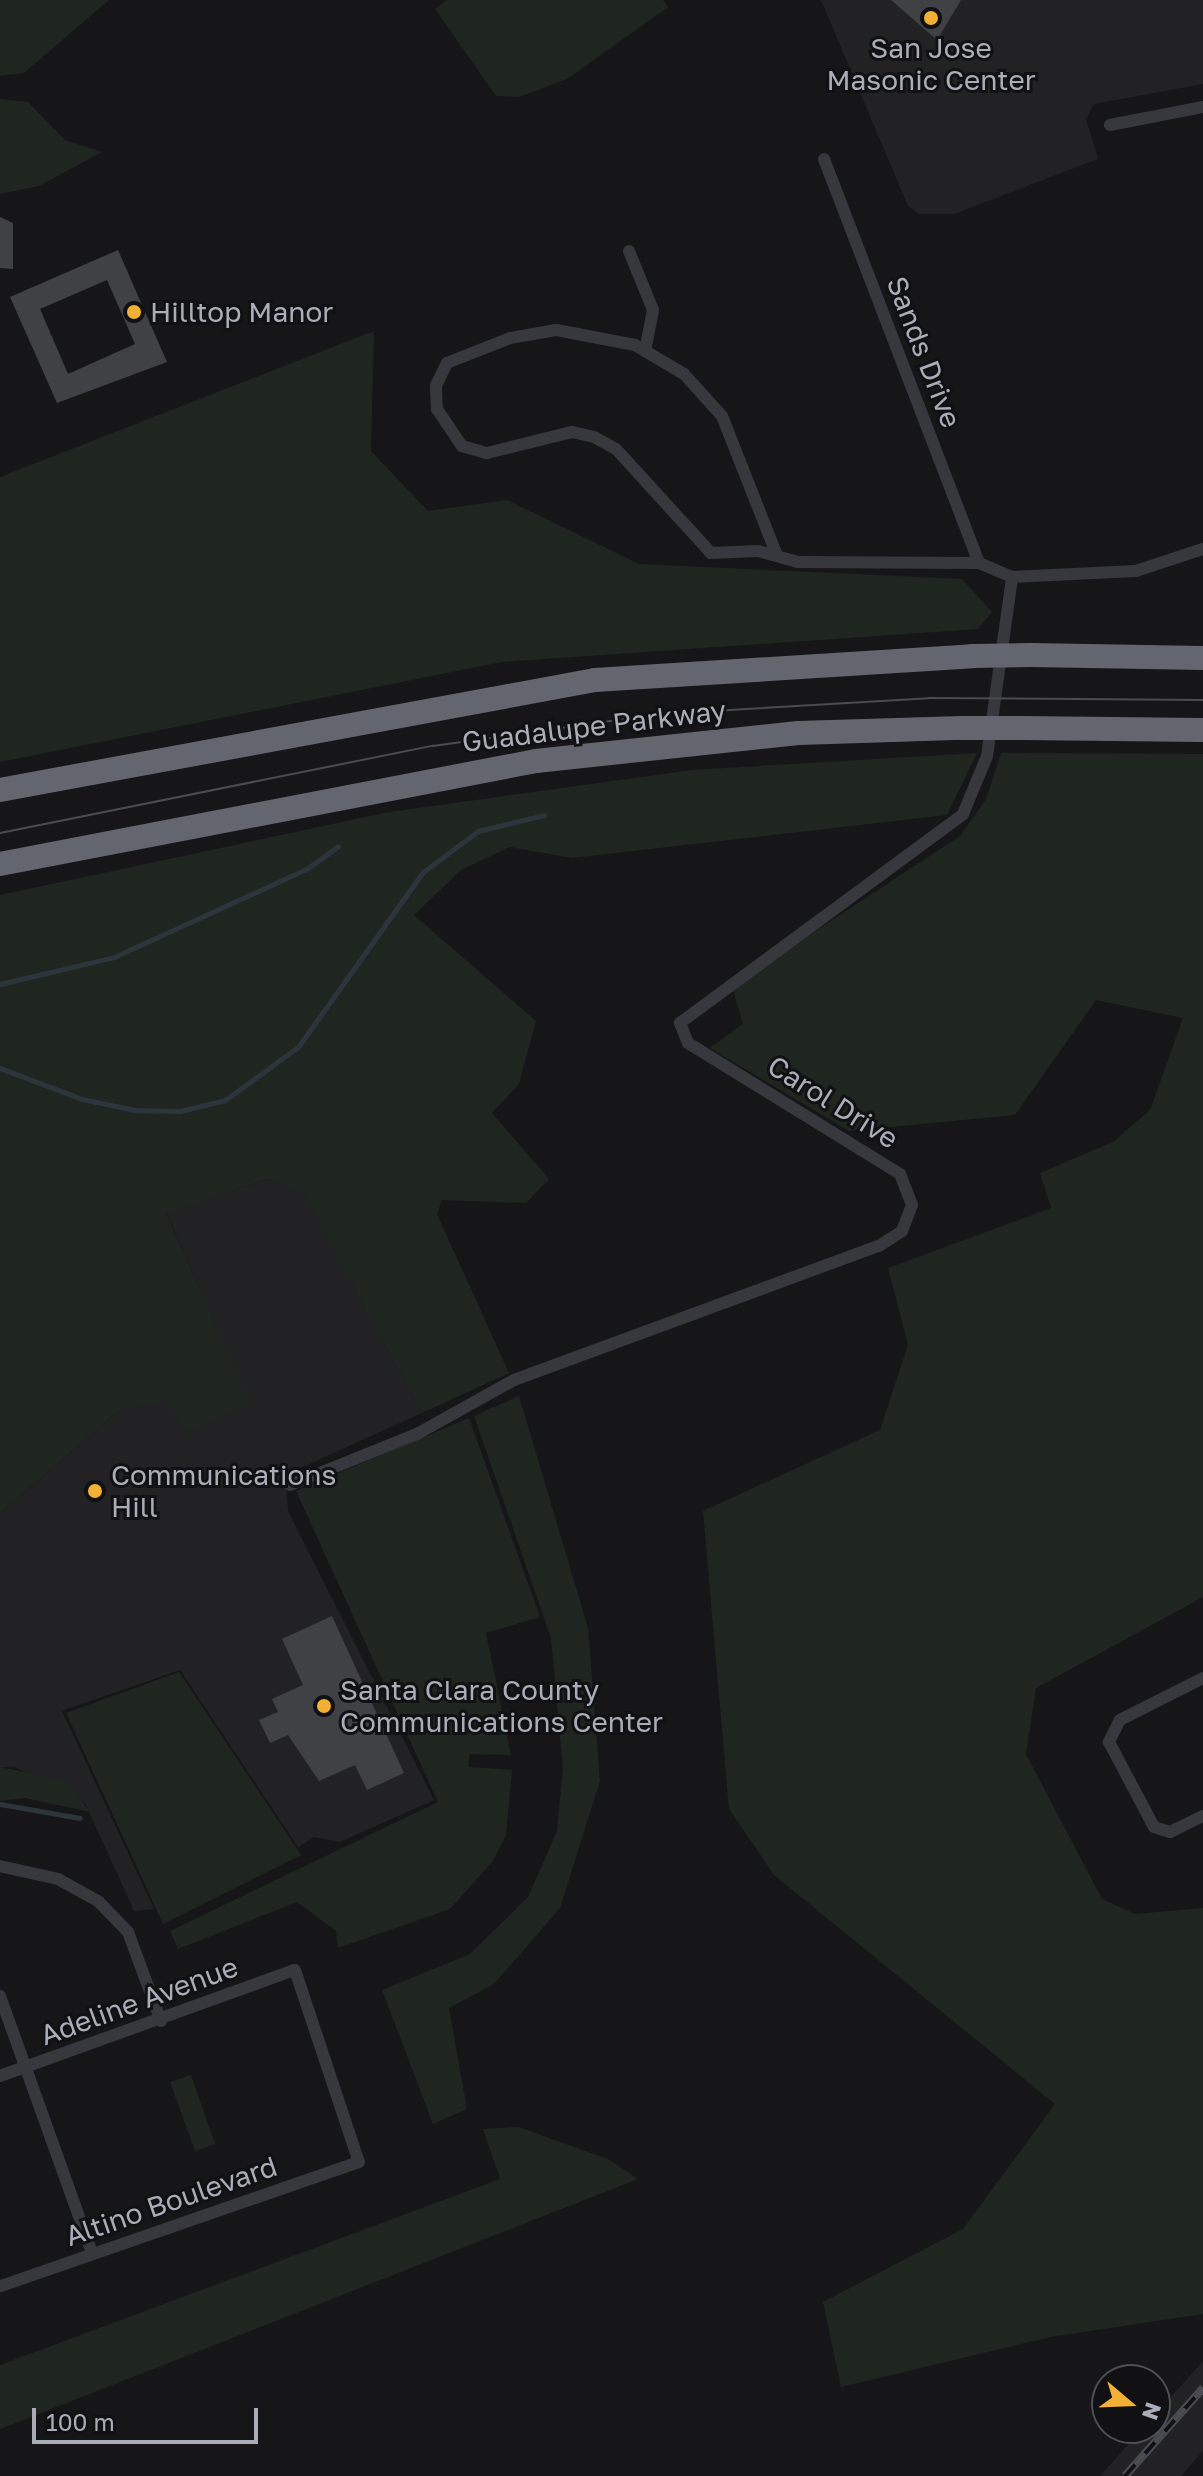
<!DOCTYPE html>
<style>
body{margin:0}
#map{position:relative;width:1203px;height:2476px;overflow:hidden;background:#161618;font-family:"Golos Text",sans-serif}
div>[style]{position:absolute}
.built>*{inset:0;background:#222225}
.green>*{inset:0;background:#1e261f}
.stream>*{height:5px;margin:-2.5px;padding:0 2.5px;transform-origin:2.5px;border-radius:2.5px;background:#2c353c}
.building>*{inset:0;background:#404145}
.minor>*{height:12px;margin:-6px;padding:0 6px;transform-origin:6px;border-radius:6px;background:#37383d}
.motorway>*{height:24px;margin:-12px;padding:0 12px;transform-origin:12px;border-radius:12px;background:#63666e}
.tram>*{height:2px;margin:-1px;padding:0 1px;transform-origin:1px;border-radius:1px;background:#4a4c52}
.rail>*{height:8px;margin-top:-4px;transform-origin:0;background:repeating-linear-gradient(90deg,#111113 0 15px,#4a4c52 0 30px);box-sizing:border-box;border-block:2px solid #4a4c52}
.motorway-bridge>*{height:24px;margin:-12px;padding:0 12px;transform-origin:12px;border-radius:12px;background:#63666e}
.dots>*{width:22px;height:22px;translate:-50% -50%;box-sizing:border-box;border:4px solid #111113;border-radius:50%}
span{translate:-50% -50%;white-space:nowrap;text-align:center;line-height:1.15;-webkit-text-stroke:6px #111113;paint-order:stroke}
.poi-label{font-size:28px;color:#a8adb8}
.left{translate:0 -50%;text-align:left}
.street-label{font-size:28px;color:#a8adb8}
.north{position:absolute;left:1091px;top:2364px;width:80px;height:80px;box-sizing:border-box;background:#111113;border:2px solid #4d4f55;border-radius:50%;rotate:109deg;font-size:22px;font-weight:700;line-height:32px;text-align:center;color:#a8adb8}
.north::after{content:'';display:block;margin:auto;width:28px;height:36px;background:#f2b134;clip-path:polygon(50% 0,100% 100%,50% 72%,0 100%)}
.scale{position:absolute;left:32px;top:2408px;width:226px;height:36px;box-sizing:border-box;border:4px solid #a8adb8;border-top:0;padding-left:10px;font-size:24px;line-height:28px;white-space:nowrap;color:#a8adb8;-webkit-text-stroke:6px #111113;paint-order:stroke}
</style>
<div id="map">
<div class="built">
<div style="clip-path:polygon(821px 0,1203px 0,1203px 84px,1094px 104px,1086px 119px,1098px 159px,954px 214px,919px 214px,908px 206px)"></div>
<div style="clip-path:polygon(269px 1179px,302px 1191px,422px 1413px,285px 1475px,288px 1511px,434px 1800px,340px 1842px,314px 1837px,298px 1847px,180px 1670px,70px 1708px,62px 1711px,154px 1909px,134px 1911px,85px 1803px,15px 1767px,0 1767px,0 1513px,121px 1409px,154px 1400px,250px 1404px,166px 1212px)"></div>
<div style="clip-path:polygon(1203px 2361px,1203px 2451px,1181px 2476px,1100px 2476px,1143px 2428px,1155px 2428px,1155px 2415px)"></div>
</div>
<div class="green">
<div style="clip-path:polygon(0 0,109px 0,24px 73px,0 76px)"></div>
<div style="clip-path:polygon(447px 0,663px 0,668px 7px,567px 79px,519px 97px,496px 96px,435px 9px)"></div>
<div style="clip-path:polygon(0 99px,28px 102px,65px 140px,102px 152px,39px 186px,0 194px)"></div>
<div style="clip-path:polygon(374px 331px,371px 451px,428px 511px,507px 500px,639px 564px,962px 579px,992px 612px,978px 629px,502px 662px,0 762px,0 477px)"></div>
<div style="clip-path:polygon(977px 753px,947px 815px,572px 858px,510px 847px,461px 870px,414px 915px,536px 1021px,519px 1084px,492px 1113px,549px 1179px,526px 1203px,442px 1200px,437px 1214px,509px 1373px,422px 1413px,302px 1192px,268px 1179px,166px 1213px,251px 1404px,184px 1432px,166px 1401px,121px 1409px,0 1513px,0 895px,389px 812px,692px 770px)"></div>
<div style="clip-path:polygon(1001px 753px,1203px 754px,1203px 1597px,1036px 1688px,1026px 1754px,1102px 1899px,1135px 1914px,1203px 1908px,1203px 2314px,1050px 2337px,841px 2387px,823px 2302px,963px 2229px,1055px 2104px,774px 1875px,729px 1809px,703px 1511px,880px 1430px,908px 1345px,888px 1268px,1051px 1208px,1040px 1173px,1113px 1142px,1150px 1110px,1183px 1018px,1096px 1000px,1015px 1115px,849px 1131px,710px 1048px,743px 1024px,732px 986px,960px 836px,986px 799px)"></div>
<div style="clip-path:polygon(519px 1396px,588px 1628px,600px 1781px,560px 1908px,494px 1984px,449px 2008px,467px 2109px,433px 2124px,382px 1990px,470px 1954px,528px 1897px,557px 1831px,563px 1768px,551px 1638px,474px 1416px)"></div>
<div style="clip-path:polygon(469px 1418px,540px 1617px,486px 1633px,511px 1755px,470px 1754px,468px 1767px,512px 1770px,506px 1835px,493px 1861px,450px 1909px,338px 1948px,336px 1931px,297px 1902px,178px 1949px,170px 1931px,438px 1802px,296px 1491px)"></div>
<div style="clip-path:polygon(179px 1672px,301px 1855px,163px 1924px,66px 1713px)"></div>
<div style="clip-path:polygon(0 1767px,67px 1781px,90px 1812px,25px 1798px,0 1801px)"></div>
<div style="clip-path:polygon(191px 2075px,215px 2144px,195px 2151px,170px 2082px)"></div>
<div style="clip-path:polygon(519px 2127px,610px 2160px,638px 2179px,0 2429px,0 2365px,500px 2179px,483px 2129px)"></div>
</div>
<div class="stream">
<div style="left:0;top:984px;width:117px;rotate:-13.3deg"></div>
<div style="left:114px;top:957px;width:213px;rotate:-24.6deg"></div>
<div style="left:308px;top:868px;width:37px;rotate:-36deg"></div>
<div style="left:0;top:1068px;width:88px;rotate:20.7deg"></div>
<div style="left:82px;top:1099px;width:54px;rotate:11.7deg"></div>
<div style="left:135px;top:1110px;width:45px;rotate:1.3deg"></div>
<div style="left:180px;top:1111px;width:46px;rotate:-13.7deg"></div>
<div style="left:225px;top:1100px;width:90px;rotate:-36deg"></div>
<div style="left:298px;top:1047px;width:215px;rotate:-54.5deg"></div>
<div style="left:423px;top:872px;width:69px;rotate:-36.7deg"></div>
<div style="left:478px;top:831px;width:68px;rotate:-13.6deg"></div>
<div style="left:0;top:1804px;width:81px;rotate:9.9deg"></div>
</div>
<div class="building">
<div style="clip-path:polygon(891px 0,961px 0,937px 40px)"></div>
<div style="clip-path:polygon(0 217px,13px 223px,13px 269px,0 268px)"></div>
<div style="clip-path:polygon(evenodd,118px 250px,167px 362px,57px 403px,10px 297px,118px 250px,107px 280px,135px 344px,68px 374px,40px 309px,107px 280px)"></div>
<div style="clip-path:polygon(332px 1616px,404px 1773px,367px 1790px,355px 1765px,319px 1781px,288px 1735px,270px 1743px,259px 1720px,278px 1712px,272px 1699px,303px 1685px,282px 1639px)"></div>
</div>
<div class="minor">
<div style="left:1110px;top:125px;width:95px;rotate:-11deg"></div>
<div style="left:824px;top:159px;width:433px;rotate:69deg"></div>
<div style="left:629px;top:251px;width:64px;rotate:67.9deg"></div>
<div style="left:653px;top:310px;width:42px;rotate:101deg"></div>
<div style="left:776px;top:553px;width:147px;rotate:-111.5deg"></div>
<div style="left:722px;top:416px;width:57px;rotate:-132.1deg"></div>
<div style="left:684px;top:374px;width:57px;rotate:-149.4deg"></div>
<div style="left:635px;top:345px;width:80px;rotate:-169.2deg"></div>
<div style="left:556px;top:330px;width:47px;rotate:170.1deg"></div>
<div style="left:510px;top:338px;width:68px;rotate:158.4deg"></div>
<div style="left:447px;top:363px;width:25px;rotate:116deg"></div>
<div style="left:436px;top:386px;width:23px;rotate:88deg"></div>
<div style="left:437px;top:409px;width:45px;rotate:56deg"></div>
<div style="left:462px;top:446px;width:26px;rotate:16deg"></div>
<div style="left:487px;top:453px;width:88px;rotate:-13.9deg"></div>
<div style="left:572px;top:432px;width:23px;rotate:13deg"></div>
<div style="left:594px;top:437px;width:25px;rotate:29deg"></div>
<div style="left:616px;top:449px;width:141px;rotate:47.6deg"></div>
<div style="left:711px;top:553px;width:47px;rotate:-2.4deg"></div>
<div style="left:758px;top:551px;width:41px;rotate:15.4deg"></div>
<div style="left:798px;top:562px;width:181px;rotate:0.3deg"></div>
<div style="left:979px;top:563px;width:36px;rotate:23deg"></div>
<div style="left:1012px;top:577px;width:124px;rotate:-2.8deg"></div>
<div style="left:1136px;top:571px;width:71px;rotate:-18.2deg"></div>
<div style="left:290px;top:1485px;width:137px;rotate:-21.9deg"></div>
<div style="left:417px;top:1434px;width:111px;rotate:-29.1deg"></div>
<div style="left:514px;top:1380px;width:389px;rotate:-20.2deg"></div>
<div style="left:879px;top:1246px;width:27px;rotate:-33deg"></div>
<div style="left:902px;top:1231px;width:28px;rotate:-69deg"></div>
<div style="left:912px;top:1205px;width:33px;rotate:-111deg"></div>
<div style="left:900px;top:1174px;width:249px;rotate:-148.3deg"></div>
<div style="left:688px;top:1043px;width:22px;rotate:-112deg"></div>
<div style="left:680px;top:1023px;width:352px;rotate:-36.4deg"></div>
<div style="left:963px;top:814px;width:63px;rotate:-67.5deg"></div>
<div style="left:987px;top:756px;width:181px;rotate:-82deg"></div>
<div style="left:1203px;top:1678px;width:93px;rotate:153.2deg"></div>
<div style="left:1120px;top:1720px;width:25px;rotate:117deg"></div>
<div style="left:1109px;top:1742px;width:96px;rotate:62.1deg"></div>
<div style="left:1154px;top:1827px;width:17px;rotate:17deg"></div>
<div style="left:1170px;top:1832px;width:37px;rotate:-26deg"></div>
<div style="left:0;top:1866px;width:59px;rotate:12.6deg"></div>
<div style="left:58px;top:1879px;width:46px;rotate:28.8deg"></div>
<div style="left:98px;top:1901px;width:43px;rotate:45.9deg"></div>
<div style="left:128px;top:1932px;width:95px;rotate:69.7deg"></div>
<div style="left:0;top:1996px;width:273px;rotate:70.3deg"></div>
<div style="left:0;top:2076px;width:313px;rotate:-19.8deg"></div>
<div style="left:295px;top:1970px;width:202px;rotate:71.6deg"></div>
<div style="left:359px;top:2162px;width:380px;rotate:160.9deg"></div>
</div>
<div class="motorway">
<div style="left:1031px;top:655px;width:172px;rotate:1deg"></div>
<div style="left:1021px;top:728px;width:182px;rotate:0.6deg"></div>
<div style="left:0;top:790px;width:605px;rotate:-10.47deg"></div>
<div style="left:595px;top:680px;width:378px;rotate:-3.6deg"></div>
<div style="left:0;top:864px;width:546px;rotate:-10.88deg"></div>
<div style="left:536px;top:761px;width:264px;rotate:-6.1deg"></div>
<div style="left:799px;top:733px;width:163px;rotate:-1.8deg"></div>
</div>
<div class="tram">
<div style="left:0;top:833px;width:442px;rotate:-11.4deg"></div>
<div style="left:433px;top:746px;width:231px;rotate:-8deg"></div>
<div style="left:662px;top:714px;width:267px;rotate:-3.4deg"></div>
<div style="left:929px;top:698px;width:274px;rotate:0.4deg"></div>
</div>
<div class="rail">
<div style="left:1125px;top:2476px;width:118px;rotate:-48.4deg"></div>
</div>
<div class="motorway-bridge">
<div style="left:972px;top:656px;width:59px;rotate:-1deg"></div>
<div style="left:962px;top:728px;width:59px"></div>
</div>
<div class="dots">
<div style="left:931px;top:18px;background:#f2b134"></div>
<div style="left:134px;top:312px;background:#f2b134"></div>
<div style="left:95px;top:1491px;background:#f2b134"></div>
<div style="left:324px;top:1706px;background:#f2b134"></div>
</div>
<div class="poi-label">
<span style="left:931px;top:64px">San Jose<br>Masonic Center</span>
<span class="left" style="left:150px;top:312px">Hilltop Manor</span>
<span class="left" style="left:111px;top:1491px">Communications<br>Hill</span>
<span class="left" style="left:340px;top:1706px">Santa Clara County<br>Communications Center</span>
</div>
<div class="street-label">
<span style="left:924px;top:352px;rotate:69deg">Sands Drive</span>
<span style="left:594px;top:726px;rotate:-7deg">Guadalupe Parkway</span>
<span style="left:833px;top:1102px;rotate:32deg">Carol Drive</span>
<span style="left:139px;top:2001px;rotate:-20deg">Adeline Avenue</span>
<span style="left:171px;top:2201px;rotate:-19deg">Altino Boulevard</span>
</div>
<div class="north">N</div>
<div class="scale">100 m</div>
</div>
